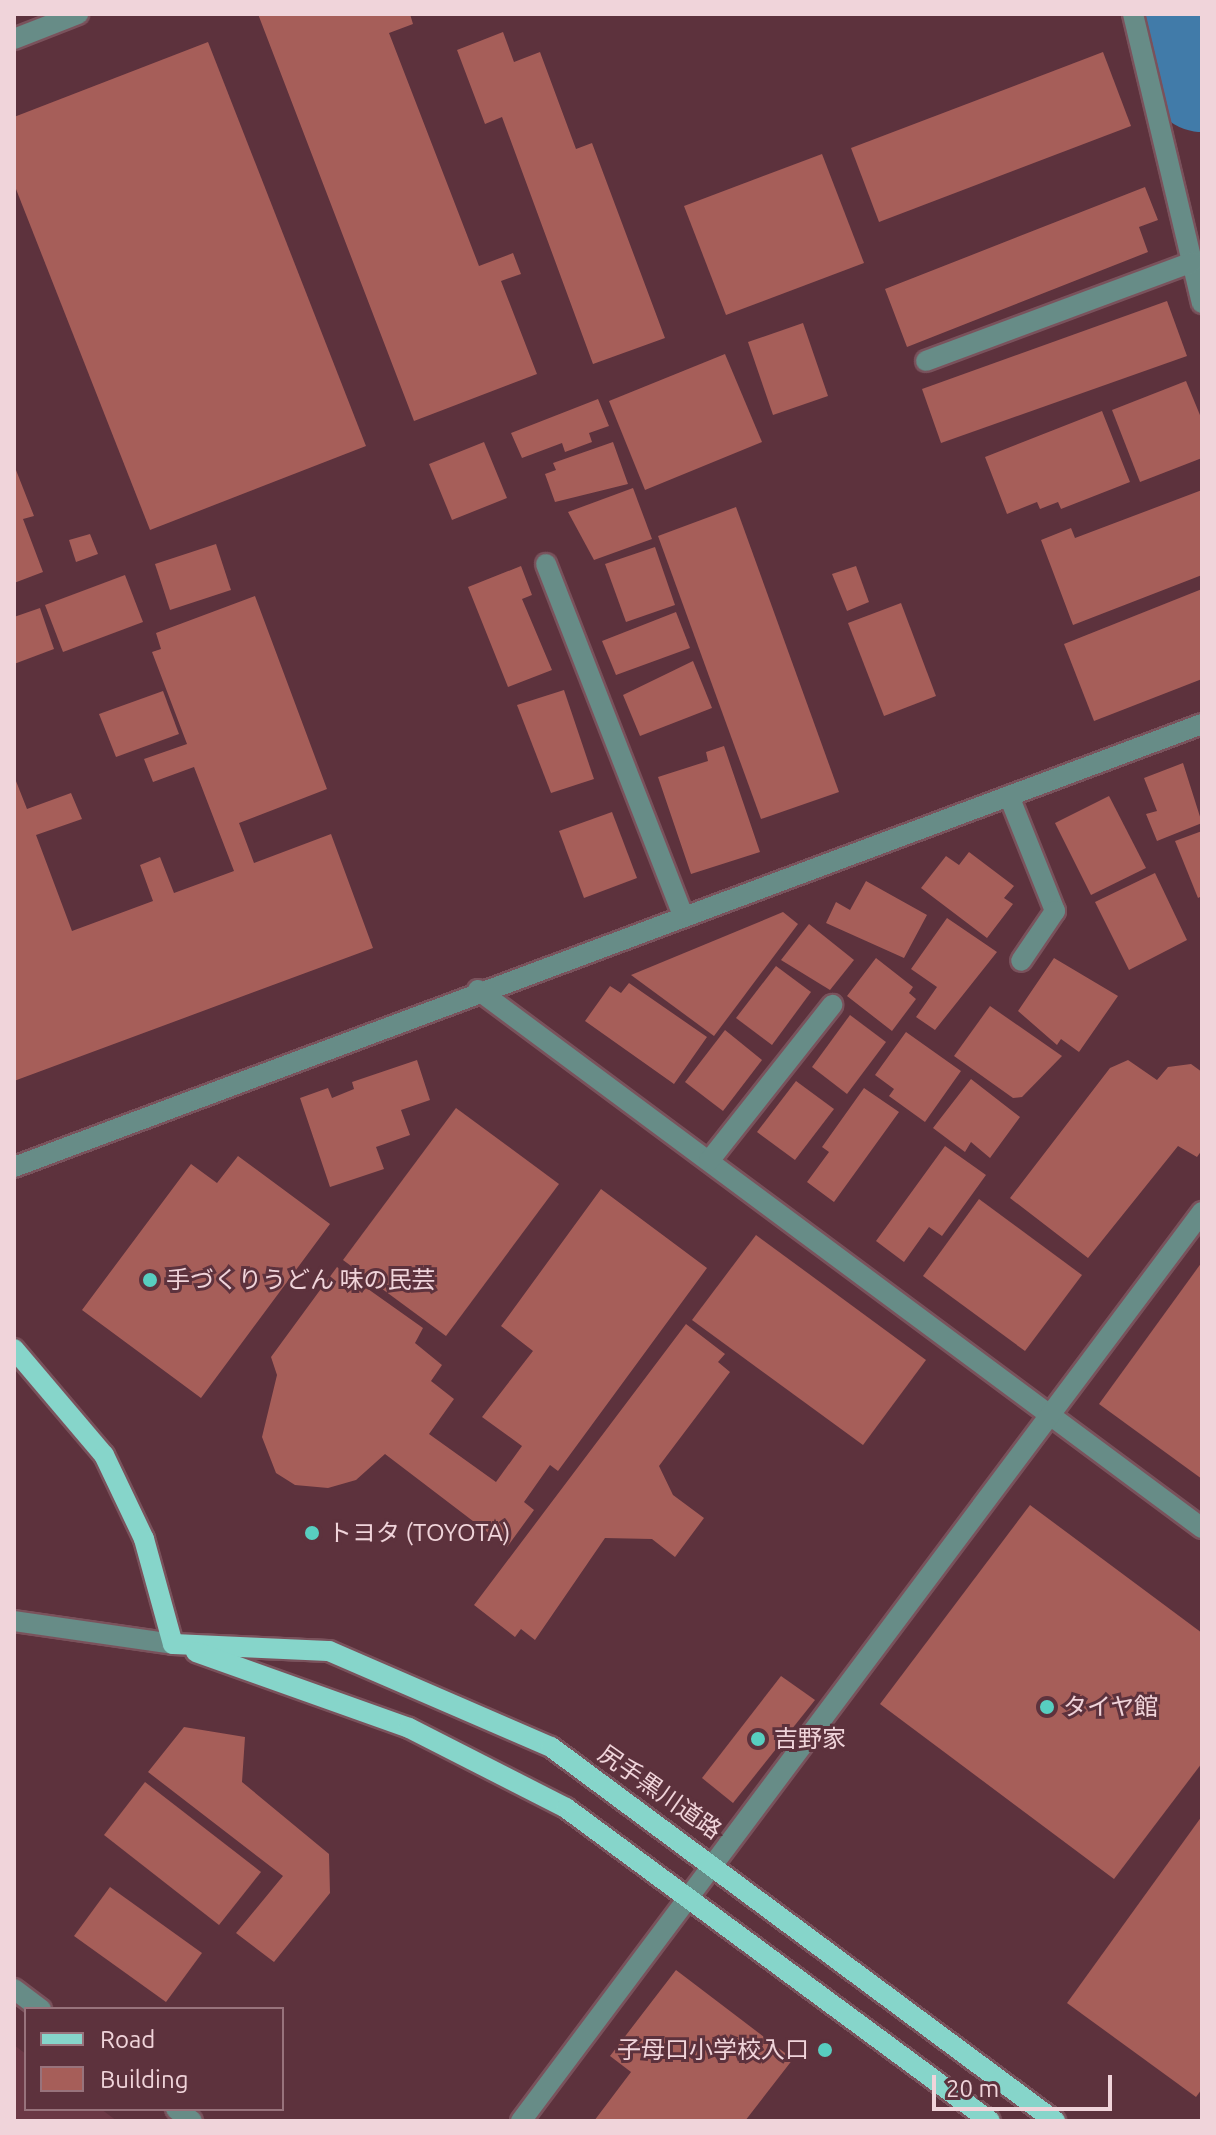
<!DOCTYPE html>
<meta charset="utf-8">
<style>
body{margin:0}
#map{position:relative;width:1216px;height:2135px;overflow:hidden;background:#5d323d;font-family:Ubuntu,"Noto Sans JP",sans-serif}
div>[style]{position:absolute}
.built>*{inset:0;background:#6b3845}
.river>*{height:108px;margin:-54px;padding:0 54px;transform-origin:54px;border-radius:54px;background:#417ba9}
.building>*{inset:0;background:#a65e59}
.roads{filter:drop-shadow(2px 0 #7a525c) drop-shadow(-2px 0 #7a525c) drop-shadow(0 2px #7a525c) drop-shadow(0 -2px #7a525c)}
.minor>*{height:20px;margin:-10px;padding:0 10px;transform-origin:10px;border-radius:10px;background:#678c87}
.major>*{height:20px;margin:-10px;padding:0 10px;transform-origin:10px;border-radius:10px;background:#86d5ca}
.dots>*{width:22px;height:22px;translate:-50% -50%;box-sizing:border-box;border:4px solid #5d323d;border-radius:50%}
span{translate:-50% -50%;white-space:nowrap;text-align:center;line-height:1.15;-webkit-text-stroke:6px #5d323d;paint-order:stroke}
.poi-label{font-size:24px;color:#f0d4da}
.left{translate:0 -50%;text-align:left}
.right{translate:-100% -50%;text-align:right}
.street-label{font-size:24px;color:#f0d4da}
.frame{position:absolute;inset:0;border:16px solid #f0d4da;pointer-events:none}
.legend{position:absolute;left:24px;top:2007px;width:260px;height:104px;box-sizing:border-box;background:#5d323d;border:2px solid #98737c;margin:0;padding:10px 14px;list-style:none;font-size:24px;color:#f0d4da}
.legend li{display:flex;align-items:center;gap:16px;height:40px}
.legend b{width:40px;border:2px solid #98737c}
.scale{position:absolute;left:932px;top:2075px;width:180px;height:36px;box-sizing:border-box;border:4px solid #f0d4da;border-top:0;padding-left:10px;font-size:24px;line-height:28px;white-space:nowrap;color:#f0d4da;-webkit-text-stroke:6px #5d323d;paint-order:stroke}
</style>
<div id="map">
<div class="built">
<div style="clip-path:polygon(14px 2045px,26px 2054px,26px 2109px,101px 2109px,117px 2121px,14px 2121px)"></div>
</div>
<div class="river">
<div style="left:1186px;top:14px;width:66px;rotate:76deg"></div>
</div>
<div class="building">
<div style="clip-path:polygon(258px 14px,410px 14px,413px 24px,389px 33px,479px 266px,513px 253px,521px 274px,501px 281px,537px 374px,414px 421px)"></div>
<div style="clip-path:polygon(503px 32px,514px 62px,540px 52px,576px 149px,592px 143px,665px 338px,593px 364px,502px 117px,485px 124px,457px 50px)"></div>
<div style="clip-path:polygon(208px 42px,366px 446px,150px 530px,14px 184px,14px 117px)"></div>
<div style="clip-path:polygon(1103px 52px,1131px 126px,879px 222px,851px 148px)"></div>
<div style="clip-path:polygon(822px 154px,864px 263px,726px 315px,684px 206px)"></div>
<div style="clip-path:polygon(1145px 187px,1158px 220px,1139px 227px,1148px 252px,907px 347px,885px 289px)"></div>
<div style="clip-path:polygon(1167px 301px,1187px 356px,941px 443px,922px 389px)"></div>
<div style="clip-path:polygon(803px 323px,828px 396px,773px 415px,748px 342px)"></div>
<div style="clip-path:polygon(725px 354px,762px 442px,645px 490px,609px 401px)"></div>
<div style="clip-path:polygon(1186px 381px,1202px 420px,1202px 458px,1140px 482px,1112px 410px)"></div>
<div style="clip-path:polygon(598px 399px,609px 426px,589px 433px,592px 442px,565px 452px,562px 443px,522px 458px,511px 433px)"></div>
<div style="clip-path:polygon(1102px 411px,1130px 482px,1061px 509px,1058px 502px,1040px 509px,1037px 502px,1007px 514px,985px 457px)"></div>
<div style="clip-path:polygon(484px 442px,507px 498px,452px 520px,429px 464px)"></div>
<div style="clip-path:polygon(613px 442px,628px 484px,555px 502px,545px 474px,556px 470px,553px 463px)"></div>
<div style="clip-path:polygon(14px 465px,34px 516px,23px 519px,43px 572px,14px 583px)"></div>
<div style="clip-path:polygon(633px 488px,652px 539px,594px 560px,568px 512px)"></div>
<div style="clip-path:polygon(1202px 490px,1202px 575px,1073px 625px,1041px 540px,1071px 528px,1075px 538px)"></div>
<div style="clip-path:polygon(736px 507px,839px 792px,761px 819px,658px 536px)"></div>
<div style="clip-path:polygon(90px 534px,98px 554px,76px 562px,69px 540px)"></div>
<div style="clip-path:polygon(216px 544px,231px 590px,170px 610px,155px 564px)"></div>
<div style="clip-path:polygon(655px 547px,675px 605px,626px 622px,605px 564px)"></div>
<div style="clip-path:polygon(521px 566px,532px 595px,522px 599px,552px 670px,508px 687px,468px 587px)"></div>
<div style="clip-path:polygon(856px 566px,869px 602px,847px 611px,832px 574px)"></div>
<div style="clip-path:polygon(125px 575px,143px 622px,63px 652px,45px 605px)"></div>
<div style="clip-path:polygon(1202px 589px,1202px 679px,1094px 721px,1064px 644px)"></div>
<div style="clip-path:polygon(255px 596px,327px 789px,239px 823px,254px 863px,331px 834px,373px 948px,14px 1081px,14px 776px,27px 809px,71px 793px,82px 819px,36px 835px,72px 931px,153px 901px,140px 865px,160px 857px,174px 893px,234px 871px,194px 767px,153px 782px,144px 759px,187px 744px,152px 652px,161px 649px,156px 633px)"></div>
<div style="clip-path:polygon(901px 603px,936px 696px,884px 716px,848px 623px)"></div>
<div style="clip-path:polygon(40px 608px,54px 649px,14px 664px,14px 617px)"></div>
<div style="clip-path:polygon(676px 612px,690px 648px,616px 675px,602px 641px)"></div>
<div style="clip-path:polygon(693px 661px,712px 708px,640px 736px,623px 695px)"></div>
<div style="clip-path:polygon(564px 690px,594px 779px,551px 793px,517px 705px)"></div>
<div style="clip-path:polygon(163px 691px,179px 734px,116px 757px,99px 714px)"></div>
<div style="clip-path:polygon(724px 746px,760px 852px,691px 874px,658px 777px,708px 761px,706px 752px)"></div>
<div style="clip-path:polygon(1183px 763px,1202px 823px,1157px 841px,1146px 814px,1157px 811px,1144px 778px)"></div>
<div style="clip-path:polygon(1109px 796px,1146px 868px,1091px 895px,1055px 823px)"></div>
<div style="clip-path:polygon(612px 812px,637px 878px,584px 898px,559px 831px)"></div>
<div style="clip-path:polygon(1202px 831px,1202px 896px,1198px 898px,1175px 841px)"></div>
<div style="clip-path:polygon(969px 852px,1014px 886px,1004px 898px,1013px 904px,987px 938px,921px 888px,946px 856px,959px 865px)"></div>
<div style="clip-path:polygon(1155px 873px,1187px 940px,1129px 970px,1095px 902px)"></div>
<div style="clip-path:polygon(866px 881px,927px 915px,904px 958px,826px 923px,836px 902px,850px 910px)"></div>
<div style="clip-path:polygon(783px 912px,798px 924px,714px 1036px,631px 975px)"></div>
<div style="clip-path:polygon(947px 918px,997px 952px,935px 1030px,916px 1017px,937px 987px,911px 969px)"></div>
<div style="clip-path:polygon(809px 924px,854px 960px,830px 990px,781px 960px)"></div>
<div style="clip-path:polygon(876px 958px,913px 987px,909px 993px,916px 999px,892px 1031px,847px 996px)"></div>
<div style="clip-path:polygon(1054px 958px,1118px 996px,1079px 1052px,1061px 1039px,1057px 1045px,1018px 1011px)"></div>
<div style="clip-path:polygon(776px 966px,811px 992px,772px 1045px,736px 1018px)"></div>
<div style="clip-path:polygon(629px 983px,707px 1037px,674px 1084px,585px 1021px,610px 986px,621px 993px)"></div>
<div style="clip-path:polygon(990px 1006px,1062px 1056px,1022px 1097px,1013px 1098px,954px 1056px)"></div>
<div style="clip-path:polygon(850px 1015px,886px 1042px,847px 1094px,812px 1067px)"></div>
<div style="clip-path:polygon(725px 1030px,762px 1060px,723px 1111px,685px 1082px)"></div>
<div style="clip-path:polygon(906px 1032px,961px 1071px,925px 1122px,889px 1096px,894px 1089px,875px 1075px)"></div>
<div style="clip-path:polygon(417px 1060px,430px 1100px,401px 1110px,410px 1135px,376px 1147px,384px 1169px,330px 1187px,300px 1098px,328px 1088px,332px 1098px,354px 1089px,352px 1082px)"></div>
<div style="clip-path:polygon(1128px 1060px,1157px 1080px,1168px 1067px,1191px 1064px,1202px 1072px,1202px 1150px,1197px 1157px,1178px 1146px,1088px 1258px,1010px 1198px,1110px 1068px)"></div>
<div style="clip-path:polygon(971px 1079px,1020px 1117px,990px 1158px,971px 1142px,965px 1152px,933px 1128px)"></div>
<div style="clip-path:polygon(796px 1081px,834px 1109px,795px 1160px,757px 1132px)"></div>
<div style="clip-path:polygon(864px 1088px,899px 1112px,834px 1202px,807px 1182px,829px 1152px,822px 1147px)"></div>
<div style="clip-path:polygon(456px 1108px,559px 1184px,446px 1336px,343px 1260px)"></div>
<div style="clip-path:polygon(945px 1146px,986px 1175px,942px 1236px,929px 1227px,904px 1262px,876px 1241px)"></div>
<div style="clip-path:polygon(238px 1156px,330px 1224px,201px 1398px,82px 1310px,191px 1164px,217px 1183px)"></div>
<div style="clip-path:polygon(601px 1189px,707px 1268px,558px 1471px,550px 1465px,524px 1502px,534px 1510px,507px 1547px,385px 1454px,356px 1480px,328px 1488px,295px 1485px,276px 1473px,262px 1437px,277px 1375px,271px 1357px,337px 1267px,423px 1328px,415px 1343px,442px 1365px,431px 1381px,454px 1399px,429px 1434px,496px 1482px,522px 1446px,482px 1417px,533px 1351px,501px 1326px)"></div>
<div style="clip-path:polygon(979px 1199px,1082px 1275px,1025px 1351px,923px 1276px)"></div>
<div style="clip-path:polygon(756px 1235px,926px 1360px,863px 1445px,692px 1320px)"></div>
<div style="clip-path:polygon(1202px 1262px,1202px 1479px,1099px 1404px)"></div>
<div style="clip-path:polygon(686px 1324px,725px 1354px,718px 1362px,730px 1372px,659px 1466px,673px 1495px,704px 1518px,675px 1557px,652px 1539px,605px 1538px,535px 1640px,521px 1629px,515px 1637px,474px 1605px)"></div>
<div style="clip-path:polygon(1030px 1505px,1202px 1633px,1202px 1763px,1114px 1879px,880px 1704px)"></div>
<div style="clip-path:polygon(781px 1676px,815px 1700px,733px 1803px,702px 1778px)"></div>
<div style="clip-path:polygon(184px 1727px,245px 1737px,242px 1782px,329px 1854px,330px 1893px,274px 1962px,236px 1933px,283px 1876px,148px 1772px)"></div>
<div style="clip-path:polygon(145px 1782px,261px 1872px,219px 1925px,104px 1835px)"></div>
<div style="clip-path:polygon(1202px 1816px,1202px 2089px,1196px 2097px,1067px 2003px)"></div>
<div style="clip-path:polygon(110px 1887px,202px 1953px,166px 2002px,74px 1936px)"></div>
<div style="clip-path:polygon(676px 1970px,793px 2059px,745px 2121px,594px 2121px,631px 2072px,610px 2056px)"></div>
</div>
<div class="roads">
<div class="minor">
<div style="left:1133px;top:14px;width:297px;rotate:76.6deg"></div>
<div style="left:14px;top:39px;width:69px;rotate:-21.3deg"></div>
<div style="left:926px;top:361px;width:284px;rotate:-20.4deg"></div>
<div style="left:546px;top:564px;width:378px;rotate:68.7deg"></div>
<div style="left:1009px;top:796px;width:124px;rotate:68.2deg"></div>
<div style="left:1055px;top:911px;width:60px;rotate:124.2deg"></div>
<div style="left:478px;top:990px;width:902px;rotate:36.62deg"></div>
<div style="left:709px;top:1161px;width:199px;rotate:-51.7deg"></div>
<div style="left:14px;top:1167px;width:1268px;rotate:-20.45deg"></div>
<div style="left:14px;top:1621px;width:161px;rotate:8.2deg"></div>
<div style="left:14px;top:1989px;width:34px;rotate:37deg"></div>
<div style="left:176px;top:2109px;width:20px;rotate:37deg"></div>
<div style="left:521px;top:2121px;width:1136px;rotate:-53.16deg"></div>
</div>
<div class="major">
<div style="left:14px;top:1349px;width:139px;rotate:49.7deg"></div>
<div style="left:104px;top:1455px;width:93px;rotate:64.5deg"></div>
<div style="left:144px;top:1539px;width:109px;rotate:74.6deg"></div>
<div style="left:173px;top:1644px;width:156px;rotate:2.6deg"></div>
<div style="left:329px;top:1651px;width:242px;rotate:23.4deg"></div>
<div style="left:551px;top:1747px;width:628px;rotate:36.58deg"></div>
<div style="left:196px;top:1652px;width:226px;rotate:19.6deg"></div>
<div style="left:409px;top:1728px;width:176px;rotate:27deg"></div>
<div style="left:566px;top:1808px;width:527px;rotate:36.44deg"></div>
</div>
</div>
<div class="dots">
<div style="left:150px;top:1280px;background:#58cec0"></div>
<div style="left:312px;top:1533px;background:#58cec0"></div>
<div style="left:1047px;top:1707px;background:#58cec0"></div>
<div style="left:758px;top:1739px;background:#58cec0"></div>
<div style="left:825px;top:2050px;background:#58cec0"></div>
</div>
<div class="poi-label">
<span class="left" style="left:166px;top:1280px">手づくりうどん 味の民芸</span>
<span class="left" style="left:328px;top:1533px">トヨタ (TOYOTA)</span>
<span class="left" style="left:1063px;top:1707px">タイヤ館</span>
<span class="left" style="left:774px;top:1739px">吉野家</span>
<span class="right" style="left:809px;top:2050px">子母口小学校入口</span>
</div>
<div class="street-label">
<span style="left:660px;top:1792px;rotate:35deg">尻手黒川道路</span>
</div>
<div class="frame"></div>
<ul class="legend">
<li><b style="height:10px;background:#86d5ca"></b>Road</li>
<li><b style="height:22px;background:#a65e59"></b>Building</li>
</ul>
<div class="scale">20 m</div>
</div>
